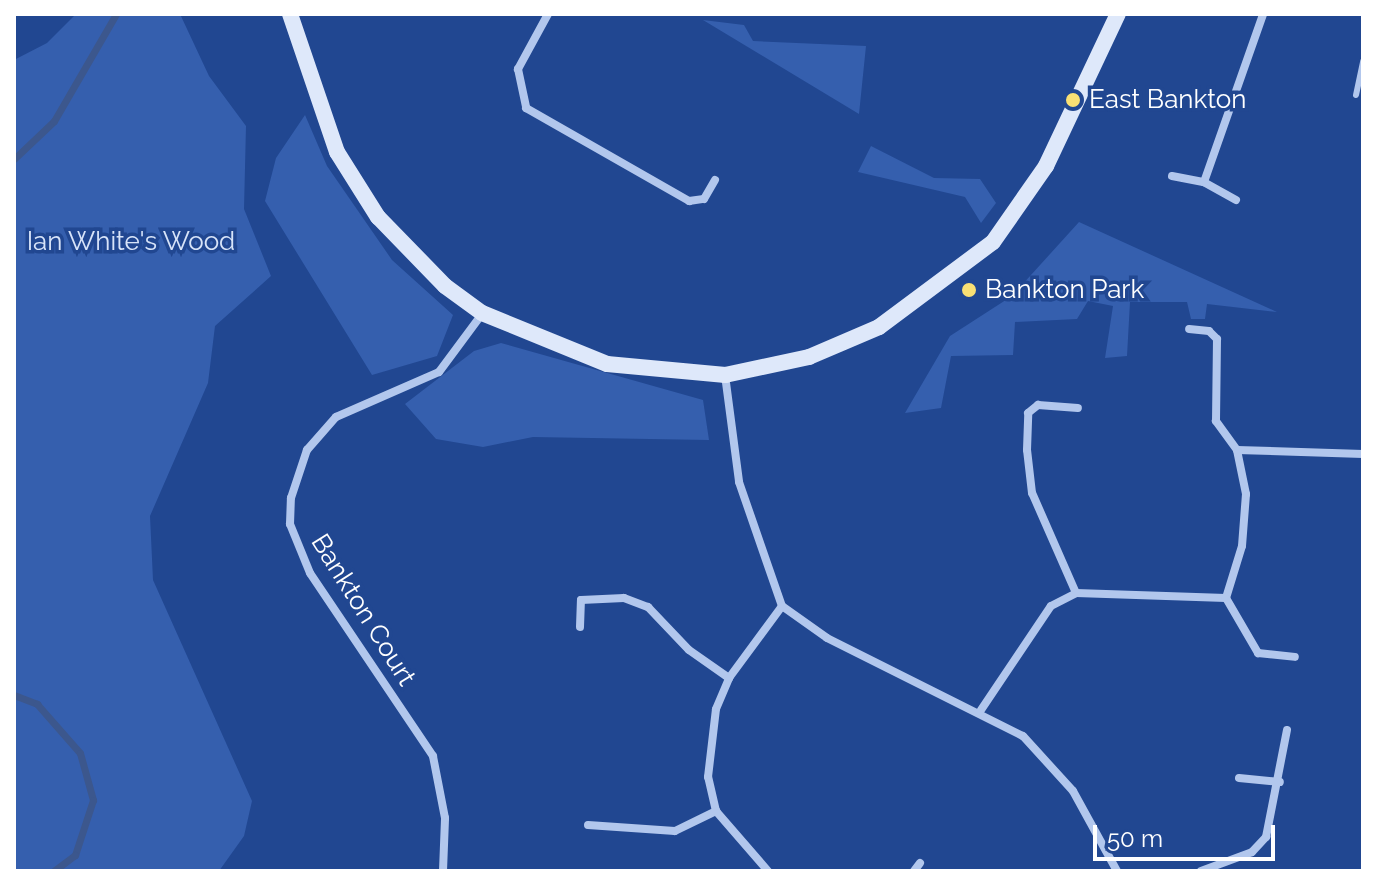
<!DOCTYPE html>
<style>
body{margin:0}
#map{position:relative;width:1377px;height:885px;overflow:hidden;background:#214791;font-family:Raleway,sans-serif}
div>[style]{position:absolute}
.green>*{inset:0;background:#355fae}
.stream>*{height:7px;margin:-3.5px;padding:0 3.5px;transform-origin:3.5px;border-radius:3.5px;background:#3c578d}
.lane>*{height:6px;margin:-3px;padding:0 3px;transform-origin:3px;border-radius:3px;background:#b2c7ed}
.street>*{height:8px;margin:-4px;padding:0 4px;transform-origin:4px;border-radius:4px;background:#b2c7ed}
.secondary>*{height:16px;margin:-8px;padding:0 8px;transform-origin:8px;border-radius:8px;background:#dee8fa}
.dots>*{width:22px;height:22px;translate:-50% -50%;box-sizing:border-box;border:4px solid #214791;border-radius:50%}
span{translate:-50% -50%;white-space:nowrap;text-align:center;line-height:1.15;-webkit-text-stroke:7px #214791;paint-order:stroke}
.poi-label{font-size:26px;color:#fff}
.left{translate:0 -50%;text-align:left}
.park-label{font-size:26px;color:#d8e4f9}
.street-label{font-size:26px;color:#fff}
.frame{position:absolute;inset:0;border:16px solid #fff;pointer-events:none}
.scale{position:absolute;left:1093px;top:825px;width:182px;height:36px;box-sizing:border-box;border:4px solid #fff;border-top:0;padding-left:10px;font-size:24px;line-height:28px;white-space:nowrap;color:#fff;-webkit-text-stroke:6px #214791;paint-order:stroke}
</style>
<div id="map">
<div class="green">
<div style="clip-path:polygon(76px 14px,180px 14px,209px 76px,246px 126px,244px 209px,271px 276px,215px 326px,208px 383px,150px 516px,153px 580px,252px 801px,244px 836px,219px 871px,14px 871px,14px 60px,47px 43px)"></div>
<div style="clip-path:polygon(703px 20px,744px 25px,753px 41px,866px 46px,859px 114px)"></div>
<div style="clip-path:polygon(305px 115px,327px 166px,392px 260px,453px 315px,437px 356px,372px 375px,265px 201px,276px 158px)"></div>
<div style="clip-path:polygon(871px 146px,934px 178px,980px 179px,996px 203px,981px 223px,965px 197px,858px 172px)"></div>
<div style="clip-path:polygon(1079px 222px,1277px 312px,1207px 304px,1205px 319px,1191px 319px,1187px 302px,1130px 302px,1127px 356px,1105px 358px,1113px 306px,1088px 301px,1077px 319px,1015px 322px,1013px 355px,951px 356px,941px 408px,905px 413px,950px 336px,1012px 296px)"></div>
<div style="clip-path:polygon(501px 343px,703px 400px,709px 440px,533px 437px,483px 447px,436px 439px,405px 404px,474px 351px)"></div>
</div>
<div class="stream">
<div style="left:14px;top:159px;width:55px;rotate:-43.5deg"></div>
<div style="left:54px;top:121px;width:124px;rotate:-59.9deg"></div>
<div style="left:14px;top:695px;width:25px;rotate:21deg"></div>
<div style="left:37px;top:704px;width:65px;rotate:48.7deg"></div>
<div style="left:80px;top:753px;width:49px;rotate:74.5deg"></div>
<div style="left:93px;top:800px;width:58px;rotate:108.1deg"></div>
<div style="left:75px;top:855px;width:26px;rotate:143deg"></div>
</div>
<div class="lane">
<div style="left:1356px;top:95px;width:35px;rotate:-78deg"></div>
</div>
<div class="street">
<div style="left:548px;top:14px;width:63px;rotate:118.6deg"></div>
<div style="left:518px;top:69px;width:40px;rotate:78deg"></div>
<div style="left:526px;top:108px;width:188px;rotate:29.7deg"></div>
<div style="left:689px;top:201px;width:15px;rotate:-8deg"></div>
<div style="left:704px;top:199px;width:22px;rotate:-60deg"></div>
<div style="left:1172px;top:176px;width:33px;rotate:11deg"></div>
<div style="left:1236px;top:200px;width:37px;rotate:-151deg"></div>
<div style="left:1204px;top:182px;width:178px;rotate:-70.6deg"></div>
<div style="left:725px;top:375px;width:108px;rotate:82.5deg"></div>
<div style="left:739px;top:482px;width:131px;rotate:70.9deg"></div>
<div style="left:782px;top:606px;width:55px;rotate:35.4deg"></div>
<div style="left:827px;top:638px;width:219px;rotate:26.6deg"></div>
<div style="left:1023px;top:736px;width:74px;rotate:47.7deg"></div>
<div style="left:1073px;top:791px;width:91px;rotate:61.2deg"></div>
<div style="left:1237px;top:450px;width:126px;rotate:1.8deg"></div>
<div style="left:1076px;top:593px;width:150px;rotate:1.9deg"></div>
<div style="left:1226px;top:598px;width:54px;rotate:-72.9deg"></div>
<div style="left:1242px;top:546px;width:52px;rotate:-85.6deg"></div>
<div style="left:1246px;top:494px;width:45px;rotate:-101.6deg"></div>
<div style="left:1237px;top:450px;width:36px;rotate:-126deg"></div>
<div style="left:1216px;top:421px;width:82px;rotate:-89.3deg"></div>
<div style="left:1217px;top:339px;width:11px;rotate:-135deg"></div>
<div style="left:1209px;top:331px;width:20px;rotate:-174deg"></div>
<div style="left:1226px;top:598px;width:64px;rotate:59.8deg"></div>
<div style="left:1258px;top:653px;width:37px;rotate:6deg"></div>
<div style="left:580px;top:627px;width:27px;rotate:-88deg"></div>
<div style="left:581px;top:600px;width:43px;rotate:-2.7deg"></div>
<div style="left:624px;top:598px;width:26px;rotate:21deg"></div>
<div style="left:648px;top:607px;width:59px;rotate:46.4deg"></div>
<div style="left:689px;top:650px;width:49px;rotate:35deg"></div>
<div style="left:981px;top:710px;width:125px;rotate:-56.1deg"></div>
<div style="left:1051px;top:606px;width:28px;rotate:-27deg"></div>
<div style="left:1076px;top:593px;width:109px;rotate:-113.7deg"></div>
<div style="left:1032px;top:493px;width:43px;rotate:-96.6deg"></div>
<div style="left:1027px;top:450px;width:37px;rotate:-88deg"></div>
<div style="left:1028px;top:413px;width:13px;rotate:-39deg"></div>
<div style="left:1038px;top:405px;width:40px;rotate:4.3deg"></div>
<div style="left:1239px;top:778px;width:41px;rotate:5.6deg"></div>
<div style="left:588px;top:825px;width:87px;rotate:3.9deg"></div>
<div style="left:675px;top:831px;width:46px;rotate:-26deg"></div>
<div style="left:443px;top:871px;width:53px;rotate:-87.8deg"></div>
<div style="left:445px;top:818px;width:63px;rotate:-101deg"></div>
<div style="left:433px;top:756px;width:220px;rotate:-123.9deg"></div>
<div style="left:310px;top:573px;width:53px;rotate:-112.2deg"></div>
<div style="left:290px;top:524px;width:26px;rotate:-88deg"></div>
<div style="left:291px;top:498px;width:51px;rotate:-71.6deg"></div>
<div style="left:307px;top:450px;width:44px;rotate:-48.7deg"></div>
<div style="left:336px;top:417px;width:112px;rotate:-23.6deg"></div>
<div style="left:439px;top:372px;width:72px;rotate:-53.4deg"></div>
<div style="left:768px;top:871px;width:79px;rotate:-130.9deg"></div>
<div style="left:716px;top:811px;width:35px;rotate:-103deg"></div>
<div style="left:708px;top:777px;width:68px;rotate:-83.3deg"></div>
<div style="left:716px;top:709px;width:34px;rotate:-67deg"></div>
<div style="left:729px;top:678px;width:89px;rotate:-53.6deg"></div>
<div style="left:914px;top:871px;width:10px;rotate:-53deg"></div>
<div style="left:1201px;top:871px;width:54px;rotate:-20.4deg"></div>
<div style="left:1252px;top:852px;width:21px;rotate:-47deg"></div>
<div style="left:1266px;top:837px;width:109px;rotate:-78.9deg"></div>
</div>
<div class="secondary">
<div style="left:290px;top:14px;width:146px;rotate:71.2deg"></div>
<div style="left:337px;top:152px;width:77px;rotate:57.8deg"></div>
<div style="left:378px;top:217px;width:96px;rotate:45.8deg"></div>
<div style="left:445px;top:286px;width:46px;rotate:36.1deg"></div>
<div style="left:482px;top:313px;width:135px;rotate:22.2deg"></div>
<div style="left:607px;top:364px;width:119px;rotate:5.3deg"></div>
<div style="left:725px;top:375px;width:86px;rotate:-12.1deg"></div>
<div style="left:809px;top:357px;width:76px;rotate:-23.2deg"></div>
<div style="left:879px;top:327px;width:142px;rotate:-36.7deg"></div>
<div style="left:993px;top:242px;width:93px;rotate:-55.1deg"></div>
<div style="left:1046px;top:166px;width:168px;rotate:-64.7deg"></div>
</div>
<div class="dots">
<div style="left:1073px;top:100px;background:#f9e074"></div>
<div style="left:969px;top:290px;background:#f9e074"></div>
</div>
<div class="poi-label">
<span class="left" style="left:1089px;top:100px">East Bankton</span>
<span class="left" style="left:985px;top:290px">Bankton Park</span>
</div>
<div class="park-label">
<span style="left:131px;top:242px">Ian White's Wood</span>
</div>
<div class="street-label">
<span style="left:363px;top:610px;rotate:58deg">Bankton Court</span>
</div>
<div class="frame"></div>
<div class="scale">50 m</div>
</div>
